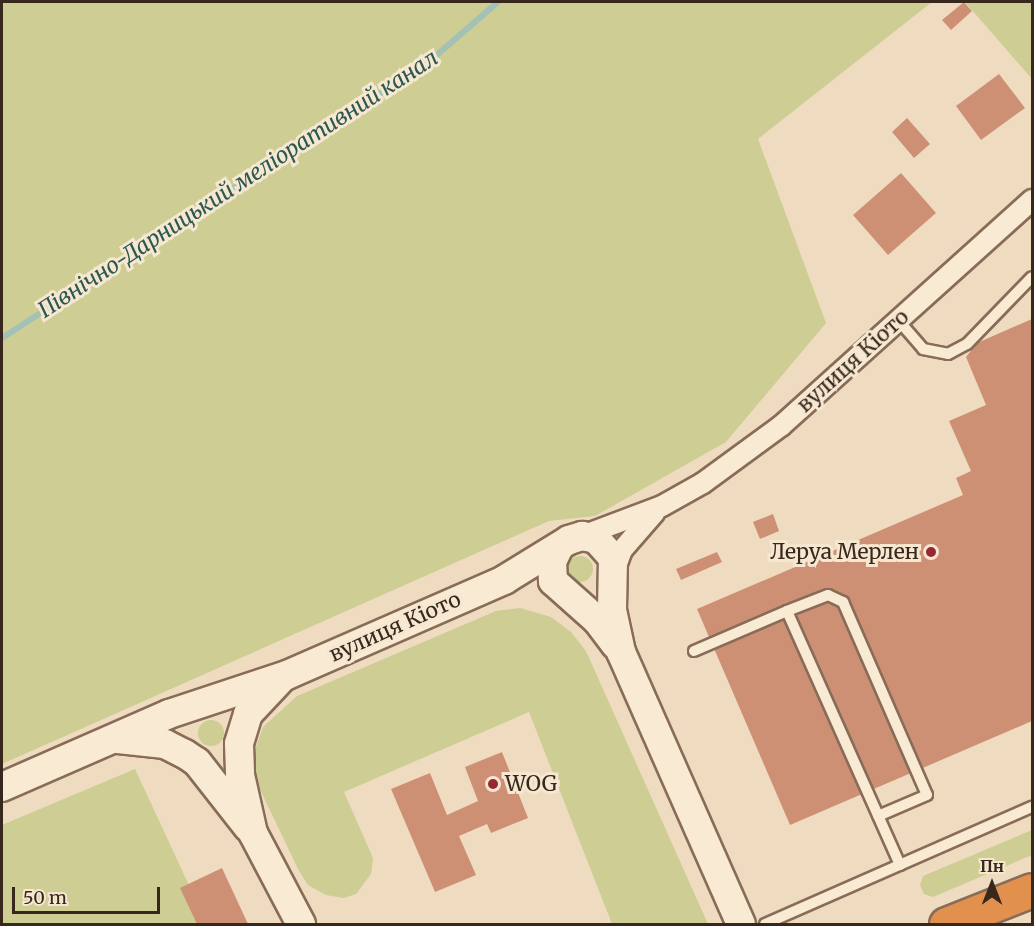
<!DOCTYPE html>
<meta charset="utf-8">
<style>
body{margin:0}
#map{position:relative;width:1034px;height:926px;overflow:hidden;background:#efdcc0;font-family:Merriweather,serif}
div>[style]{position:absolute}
.green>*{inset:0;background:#cdcd94}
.round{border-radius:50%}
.stream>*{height:6px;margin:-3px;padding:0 3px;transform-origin:3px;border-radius:3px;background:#a3c1b5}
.building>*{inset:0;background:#ce9075}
.roads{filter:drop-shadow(2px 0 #886c58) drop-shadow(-2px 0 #886c58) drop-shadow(0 2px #886c58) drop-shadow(0 -2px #886c58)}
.lane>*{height:10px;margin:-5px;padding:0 5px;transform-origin:5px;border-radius:5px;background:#f9ead4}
.street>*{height:20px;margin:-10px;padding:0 10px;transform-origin:10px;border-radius:10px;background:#f9ead4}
.secondary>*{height:28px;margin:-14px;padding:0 14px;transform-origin:14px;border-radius:14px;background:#f9ead4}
.highway>*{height:33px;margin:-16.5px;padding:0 16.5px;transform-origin:16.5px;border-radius:16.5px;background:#e1904e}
.dots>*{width:16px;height:16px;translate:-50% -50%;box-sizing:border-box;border:3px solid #f6e7d0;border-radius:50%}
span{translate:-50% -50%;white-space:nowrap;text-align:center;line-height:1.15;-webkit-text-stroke:6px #f6e7d0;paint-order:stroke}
.street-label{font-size:21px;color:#38271d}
.poi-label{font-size:21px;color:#38271d}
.right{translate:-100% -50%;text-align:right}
.left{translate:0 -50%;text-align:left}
.water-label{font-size:22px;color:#2b5850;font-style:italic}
.frame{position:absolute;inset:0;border:3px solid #38271d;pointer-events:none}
.north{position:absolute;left:962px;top:854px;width:60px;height:60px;-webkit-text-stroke:4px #f6e7d0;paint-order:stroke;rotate:0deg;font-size:16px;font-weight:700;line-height:24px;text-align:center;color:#38271d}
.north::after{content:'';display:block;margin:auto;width:21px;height:27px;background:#38271d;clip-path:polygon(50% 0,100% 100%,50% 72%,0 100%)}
.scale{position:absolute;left:12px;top:887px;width:148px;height:27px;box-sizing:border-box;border:3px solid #38271d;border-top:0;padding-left:8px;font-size:18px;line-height:21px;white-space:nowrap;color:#38271d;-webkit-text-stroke:4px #f6e7d0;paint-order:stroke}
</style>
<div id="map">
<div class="green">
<div style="clip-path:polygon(2px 2px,932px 2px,758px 139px,826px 323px,726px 442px,595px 516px,549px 521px,2px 764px)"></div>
<div style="clip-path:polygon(965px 2px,1032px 2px,1032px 79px)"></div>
<div class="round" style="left:567px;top:556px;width:26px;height:26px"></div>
<div style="clip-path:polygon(520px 608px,551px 617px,571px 632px,586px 651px,708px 924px,612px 924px,529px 712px,344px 792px,373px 858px,371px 874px,356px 894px,344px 898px,326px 895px,308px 885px,299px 871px,253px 775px,252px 758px,263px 727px,297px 696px,496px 611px)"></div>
<div class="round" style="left:198px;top:720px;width:26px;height:26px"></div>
<div style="clip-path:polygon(135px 769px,207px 924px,2px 924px,2px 825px)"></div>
<div style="clip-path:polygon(1032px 830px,1032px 855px,933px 897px,924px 894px,920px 885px,923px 876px)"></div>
</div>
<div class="stream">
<div style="left:2px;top:338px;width:511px;rotate:-32.94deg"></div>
<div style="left:431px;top:60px;width:89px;rotate:-40.9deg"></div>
</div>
<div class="building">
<div style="clip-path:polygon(964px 2px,972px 11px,951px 30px,942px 20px)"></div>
<div style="clip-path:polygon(999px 74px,1025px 108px,981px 140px,956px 106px)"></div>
<div style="clip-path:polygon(907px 118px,930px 144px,914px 158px,892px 132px)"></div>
<div style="clip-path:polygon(901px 173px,936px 213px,888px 255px,853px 215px)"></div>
<div style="clip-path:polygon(1032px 319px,1032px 721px,790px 825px,697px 609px,963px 495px,956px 478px,971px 471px,949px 421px,986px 405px,966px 357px,977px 343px)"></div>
<div style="clip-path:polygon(773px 514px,779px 531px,760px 539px,753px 522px)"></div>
<div style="clip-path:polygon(717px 552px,722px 562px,681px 580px,676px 569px)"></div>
<div style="clip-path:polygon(502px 752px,528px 818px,491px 833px,487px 824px,459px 836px,476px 875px,435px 892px,391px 789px,430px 773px,447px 815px,478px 801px,465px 767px)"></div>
<div style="clip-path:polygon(222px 868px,248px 924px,197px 924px,180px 888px)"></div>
</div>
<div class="roads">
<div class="lane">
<div style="left:899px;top:321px;width:37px;rotate:49deg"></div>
<div style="left:923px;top:349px;width:25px;rotate:11deg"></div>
<div style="left:948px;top:354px;width:21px;rotate:-28deg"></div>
<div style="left:967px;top:344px;width:93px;rotate:-45.9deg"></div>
<div style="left:787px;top:611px;width:44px;rotate:-21.3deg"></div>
<div style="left:828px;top:595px;width:17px;rotate:25deg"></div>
<div style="left:843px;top:602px;width:210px;rotate:66.5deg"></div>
<div style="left:927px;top:795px;width:53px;rotate:156.8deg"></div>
<div style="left:694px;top:651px;width:101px;rotate:-23.3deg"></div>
<div style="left:787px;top:611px;width:278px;rotate:66deg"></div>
<div style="left:765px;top:924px;width:292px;rotate:-23.7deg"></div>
</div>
<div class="street">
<div style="left:582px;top:536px;width:85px;rotate:-20.6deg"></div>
<div style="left:662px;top:506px;width:47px;rotate:-29.3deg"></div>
<div style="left:703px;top:483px;width:97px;rotate:-36.2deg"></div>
<div style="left:781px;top:426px;width:338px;rotate:-42deg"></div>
<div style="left:615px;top:569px;width:20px;rotate:-70deg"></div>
<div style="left:622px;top:550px;width:50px;rotate:-49deg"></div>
</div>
<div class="secondary">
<div style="left:558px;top:549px;width:14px;rotate:115deg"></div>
<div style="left:552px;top:562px;width:19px;rotate:87deg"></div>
<div style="left:553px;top:581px;width:59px;rotate:41.6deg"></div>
<div style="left:597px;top:620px;width:31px;rotate:53deg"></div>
<div style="left:281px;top:679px;width:48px;rotate:133.3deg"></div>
<div style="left:248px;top:714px;width:31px;rotate:107deg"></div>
<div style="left:239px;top:744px;width:31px;rotate:88deg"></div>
<div style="left:240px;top:775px;width:59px;rotate:77.4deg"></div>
<div style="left:253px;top:833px;width:103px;rotate:62.2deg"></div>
<div style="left:118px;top:739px;width:47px;rotate:6.1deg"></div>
<div style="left:165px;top:744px;width:22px;rotate:27deg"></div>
<div style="left:185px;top:754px;width:14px;rotate:34deg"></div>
<div style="left:197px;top:762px;width:83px;rotate:51.9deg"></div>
<div style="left:2px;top:787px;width:182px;rotate:-23.6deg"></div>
<div style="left:169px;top:714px;width:124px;rotate:-18.3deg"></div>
<div style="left:287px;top:675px;width:237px;rotate:-23.6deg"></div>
<div style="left:504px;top:580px;width:76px;rotate:-31.6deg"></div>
<div style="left:569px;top:540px;width:14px;rotate:-17deg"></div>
<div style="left:582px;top:536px;width:14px;rotate:12deg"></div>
<div style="left:596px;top:539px;width:25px;rotate:48deg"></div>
<div style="left:613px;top:558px;width:52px;rotate:91.1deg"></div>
<div style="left:612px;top:610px;width:43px;rotate:77.9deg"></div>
<div style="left:621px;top:652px;width:297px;rotate:66.2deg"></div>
</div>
<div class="highway">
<div style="left:946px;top:924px;width:92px;rotate:-21.6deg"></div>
</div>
</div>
<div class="dots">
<div style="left:931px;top:552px;background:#992634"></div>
<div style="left:493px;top:784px;background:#992634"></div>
</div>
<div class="street-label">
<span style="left:853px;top:361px;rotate:-42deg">вулиця Кіото</span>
<span style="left:395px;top:627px;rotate:-24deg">вулиця Кіото</span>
</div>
<div class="poi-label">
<span class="right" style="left:919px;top:552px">Леруа Мерлен</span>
<span class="left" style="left:505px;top:784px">WOG</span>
</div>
<div class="water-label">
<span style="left:238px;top:184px;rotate:-33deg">Північно-Дарницький меліоративний канал</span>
</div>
<div class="frame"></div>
<div class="north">Пн</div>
<div class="scale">50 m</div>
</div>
